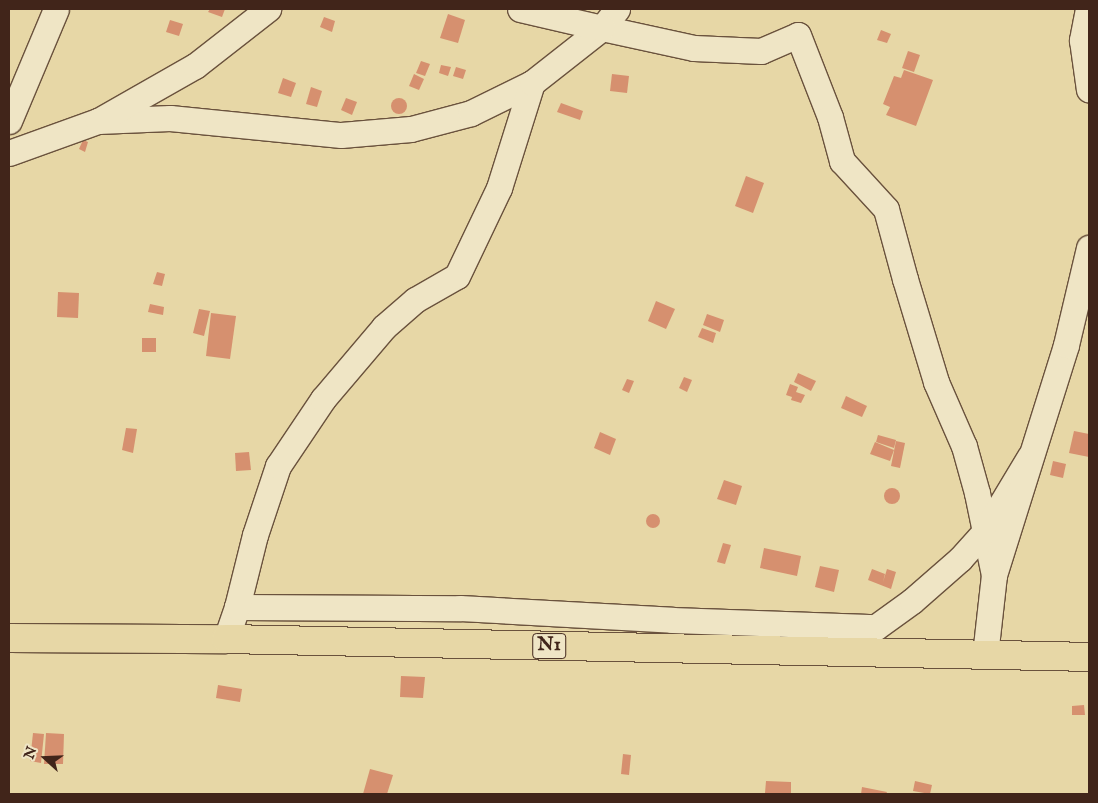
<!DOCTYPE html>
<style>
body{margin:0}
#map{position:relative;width:1098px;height:803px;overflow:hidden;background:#e7d7a6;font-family:"IM FELL English",serif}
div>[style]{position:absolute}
.building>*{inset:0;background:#d6906f}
.round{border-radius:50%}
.roads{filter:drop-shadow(1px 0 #6a523d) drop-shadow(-1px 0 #6a523d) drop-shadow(0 1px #6a523d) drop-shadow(0 -1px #6a523d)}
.minor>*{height:25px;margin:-12.5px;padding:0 12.5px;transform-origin:12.5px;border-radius:12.5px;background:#efe5c5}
.major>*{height:28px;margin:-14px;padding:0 14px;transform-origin:14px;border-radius:14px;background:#e7d7a6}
span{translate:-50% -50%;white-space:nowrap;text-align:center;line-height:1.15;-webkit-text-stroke:5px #efe5c5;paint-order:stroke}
.shield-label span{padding:1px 4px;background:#efe5c5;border:1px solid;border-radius:4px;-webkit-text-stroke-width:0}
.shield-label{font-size:19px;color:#41251a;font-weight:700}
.frame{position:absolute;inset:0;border:10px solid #41251a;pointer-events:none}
.north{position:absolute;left:20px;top:733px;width:50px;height:50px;-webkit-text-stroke:4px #efe5c5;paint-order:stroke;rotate:290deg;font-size:14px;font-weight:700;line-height:20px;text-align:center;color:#41251a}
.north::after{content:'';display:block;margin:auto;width:18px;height:22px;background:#41251a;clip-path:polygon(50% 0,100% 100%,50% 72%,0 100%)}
</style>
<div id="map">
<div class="building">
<div style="clip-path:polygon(210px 9px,225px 9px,222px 17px,208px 12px)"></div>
<div style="clip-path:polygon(448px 14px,465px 20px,458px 43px,440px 38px)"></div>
<div style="clip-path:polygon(324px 17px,335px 21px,332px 32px,320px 27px)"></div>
<div style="clip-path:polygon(170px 20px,183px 24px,179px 36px,166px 32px)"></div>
<div style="clip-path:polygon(881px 30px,891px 34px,887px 43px,877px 40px)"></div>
<div style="clip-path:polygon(908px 51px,920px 55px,914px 72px,902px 68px)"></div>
<div style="clip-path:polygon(421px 61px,430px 64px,425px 76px,416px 73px)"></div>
<div style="clip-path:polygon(441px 65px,451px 67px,448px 76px,439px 73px)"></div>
<div style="clip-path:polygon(456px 67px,466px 70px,463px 79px,453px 76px)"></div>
<div style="clip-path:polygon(904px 70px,933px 80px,916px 126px,886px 115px,890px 107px,883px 104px,894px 76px,901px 78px)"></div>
<div style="clip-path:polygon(414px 74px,424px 79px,419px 90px,409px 86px)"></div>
<div style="clip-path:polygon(612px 74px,629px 76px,627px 93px,610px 91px)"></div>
<div style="clip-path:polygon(283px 78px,296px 83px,291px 97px,278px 93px)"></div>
<div style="clip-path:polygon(311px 87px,322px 91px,317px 107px,306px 104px)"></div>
<div class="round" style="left:391px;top:98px;width:16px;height:16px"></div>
<div style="clip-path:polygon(346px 98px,357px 102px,352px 115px,341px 110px)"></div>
<div style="clip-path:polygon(561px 103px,583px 111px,580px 120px,557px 112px)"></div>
<div style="clip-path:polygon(83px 140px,88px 142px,85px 152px,79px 149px)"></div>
<div style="clip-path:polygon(746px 176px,764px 183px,753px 213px,735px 206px)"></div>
<div style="clip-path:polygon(157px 272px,165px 274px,162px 286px,153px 284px)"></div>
<div style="clip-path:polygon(58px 292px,79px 293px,78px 318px,57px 317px)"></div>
<div style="clip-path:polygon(656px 301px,675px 309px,666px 329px,648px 321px)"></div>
<div style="clip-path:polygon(150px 304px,164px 307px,163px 315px,148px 312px)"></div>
<div style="clip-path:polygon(199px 309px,210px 311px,204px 336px,193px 333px)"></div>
<div style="clip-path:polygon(211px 313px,236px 316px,230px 359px,206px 356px)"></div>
<div style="clip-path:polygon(707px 314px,724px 320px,720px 332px,703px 325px)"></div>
<div style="clip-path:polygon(702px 328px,716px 333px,713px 343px,698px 337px)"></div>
<div style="clip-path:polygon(142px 338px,156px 338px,156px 352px,142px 352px)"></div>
<div style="clip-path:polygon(798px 373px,816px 381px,811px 391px,794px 382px)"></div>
<div style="clip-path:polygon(684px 377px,692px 380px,687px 392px,679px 388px)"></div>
<div style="clip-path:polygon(627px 379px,634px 381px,629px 393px,622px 390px)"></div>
<div style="clip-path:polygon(790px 384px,798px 387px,796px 392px,805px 395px,801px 403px,791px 400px,792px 397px,786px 395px)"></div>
<div style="clip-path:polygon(846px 396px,867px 406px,862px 417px,841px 408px)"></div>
<div style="clip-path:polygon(126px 428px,137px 429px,133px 453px,122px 450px)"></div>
<div style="clip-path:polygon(1074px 431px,1089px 434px,1089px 457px,1069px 453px)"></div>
<div style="clip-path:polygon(600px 432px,616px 439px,610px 455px,594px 448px)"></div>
<div style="clip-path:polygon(878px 435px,896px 440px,894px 448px,876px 442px)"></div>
<div style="clip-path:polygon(896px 441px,905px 443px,900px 468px,891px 466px)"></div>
<div style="clip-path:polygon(875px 442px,894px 450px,890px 461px,870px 454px)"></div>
<div style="clip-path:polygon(249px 452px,251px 470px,236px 471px,235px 453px)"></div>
<div style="clip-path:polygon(1053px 461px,1066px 464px,1063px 478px,1050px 475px)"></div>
<div style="clip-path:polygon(724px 480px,742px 486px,736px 505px,717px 499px)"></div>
<div class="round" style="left:884px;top:488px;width:16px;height:16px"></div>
<div class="round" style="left:646px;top:514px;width:14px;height:14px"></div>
<div style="clip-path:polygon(723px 543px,731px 545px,725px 564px,717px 562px)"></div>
<div style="clip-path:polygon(764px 548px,801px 556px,797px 576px,760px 568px)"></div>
<div style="clip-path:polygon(820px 566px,839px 570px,834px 592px,815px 587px)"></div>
<div style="clip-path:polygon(872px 569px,885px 574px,883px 582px,887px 569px,896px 572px,891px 589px,868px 580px)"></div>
<div style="clip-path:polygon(401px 676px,425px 677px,423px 698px,400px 697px)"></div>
<div style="clip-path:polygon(218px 685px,242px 689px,240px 702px,216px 698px)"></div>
<div style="clip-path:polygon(1084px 705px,1085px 715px,1072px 715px,1072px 706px)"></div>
<div style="clip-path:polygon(33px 733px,44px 734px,41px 763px,30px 761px)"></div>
<div style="clip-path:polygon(46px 733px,64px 734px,63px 764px,44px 764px)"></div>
<div style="clip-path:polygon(623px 754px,631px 755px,629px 775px,621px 774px)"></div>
<div style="clip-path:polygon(370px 769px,393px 775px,387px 794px,363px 794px)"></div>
<div style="clip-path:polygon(766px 781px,791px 782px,791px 793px,765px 793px)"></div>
<div style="clip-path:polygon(915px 781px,932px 785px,930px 794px,913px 791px)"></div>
<div style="clip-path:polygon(862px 787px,887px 792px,886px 794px,861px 794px)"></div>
</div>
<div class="roads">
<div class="minor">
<div style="left:617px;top:9px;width:24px;rotate:128deg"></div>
<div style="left:602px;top:28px;width:94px;rotate:12.3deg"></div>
<div style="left:694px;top:48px;width:67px;rotate:2.6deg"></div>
<div style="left:761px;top:51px;width:40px;rotate:-23.4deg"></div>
<div style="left:798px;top:35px;width:88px;rotate:68.7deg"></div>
<div style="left:830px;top:117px;width:46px;rotate:74.7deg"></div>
<div style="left:842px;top:161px;width:65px;rotate:47.5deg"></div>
<div style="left:886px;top:209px;width:73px;rotate:74.8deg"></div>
<div style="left:905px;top:279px;width:108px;rotate:73.2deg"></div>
<div style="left:936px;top:382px;width:70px;rotate:66.4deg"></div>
<div style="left:964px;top:446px;width:49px;rotate:74.5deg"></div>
<div style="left:977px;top:493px;width:84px;rotate:78.3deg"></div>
<div style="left:1088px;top:9px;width:32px;rotate:101deg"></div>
<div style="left:1082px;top:40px;width:50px;rotate:82deg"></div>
<div style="left:9px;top:121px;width:121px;rotate:-67.2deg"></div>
<div style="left:98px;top:121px;width:72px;rotate:-2.4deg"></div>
<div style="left:170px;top:118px;width:172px;rotate:5.7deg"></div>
<div style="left:341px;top:135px;width:70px;rotate:-4.9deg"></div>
<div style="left:411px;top:129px;width:62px;rotate:-14.9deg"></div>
<div style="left:471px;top:113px;width:68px;rotate:-26.2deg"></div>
<div style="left:9px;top:153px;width:95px;rotate:-19.8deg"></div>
<div style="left:98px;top:121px;width:112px;rotate:-29.6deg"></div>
<div style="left:195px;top:66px;width:93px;rotate:-38deg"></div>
<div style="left:237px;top:607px;width:223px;rotate:0.3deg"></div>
<div style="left:460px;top:608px;width:212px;rotate:3.2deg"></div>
<div style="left:672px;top:620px;width:204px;rotate:2deg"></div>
<div style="left:876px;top:627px;width:44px;rotate:-35.8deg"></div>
<div style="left:912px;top:601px;width:64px;rotate:-41.2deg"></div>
<div style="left:960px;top:559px;width:38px;rotate:-48deg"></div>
<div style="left:985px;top:531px;width:87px;rotate:-59deg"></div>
<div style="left:226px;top:639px;width:34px;rotate:-71deg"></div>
<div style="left:237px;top:607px;width:74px;rotate:-76deg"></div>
<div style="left:255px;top:535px;width:73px;rotate:-71.6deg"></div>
<div style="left:278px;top:466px;width:81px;rotate:-56.1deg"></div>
<div style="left:323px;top:399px;width:94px;rotate:-49.7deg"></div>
<div style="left:384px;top:327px;width:41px;rotate:-41.1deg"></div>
<div style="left:415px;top:300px;width:48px;rotate:-29.7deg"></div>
<div style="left:457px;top:276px;width:98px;rotate:-64.5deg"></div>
<div style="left:499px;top:188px;width:110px;rotate:-72.6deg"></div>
<div style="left:532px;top:83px;width:89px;rotate:-38.2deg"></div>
<div style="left:602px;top:28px;width:84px;rotate:-167deg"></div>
<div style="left:985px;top:655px;width:81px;rotate:-83.6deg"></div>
<div style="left:994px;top:575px;width:241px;rotate:-72.6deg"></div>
<div style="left:1066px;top:345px;width:100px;rotate:-76.7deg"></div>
</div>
<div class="major">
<div style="left:9px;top:638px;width:217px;rotate:0.3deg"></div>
<div style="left:226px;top:639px;width:863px;rotate:1.19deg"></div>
</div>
</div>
<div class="shield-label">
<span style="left:549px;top:646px">N1</span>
</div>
<div class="frame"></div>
<div class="north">N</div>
</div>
